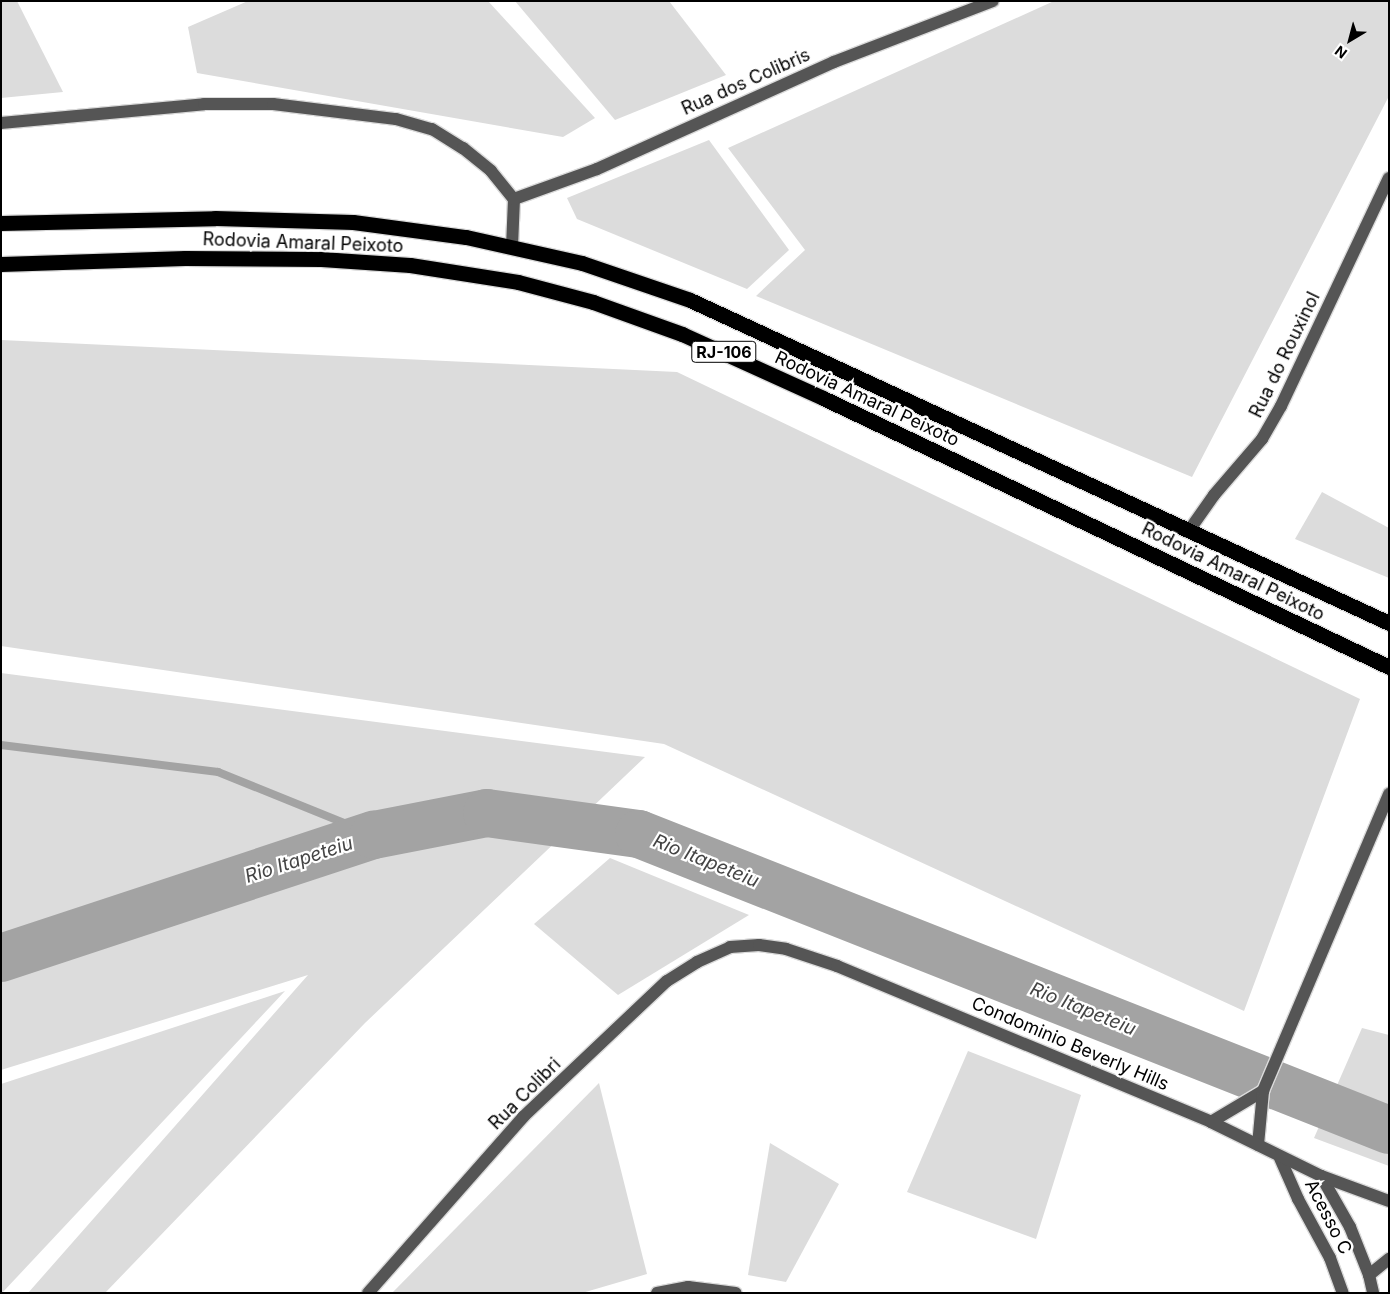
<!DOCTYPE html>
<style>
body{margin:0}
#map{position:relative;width:1390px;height:1294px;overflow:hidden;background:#fff;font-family:Inter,sans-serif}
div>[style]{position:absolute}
.green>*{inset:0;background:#dcdcdc}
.stream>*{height:8px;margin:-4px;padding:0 4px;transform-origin:4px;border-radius:4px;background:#a3a3a3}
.river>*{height:48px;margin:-24px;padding:0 24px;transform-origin:24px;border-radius:24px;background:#a3a3a3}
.roads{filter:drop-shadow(1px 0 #dbdbdb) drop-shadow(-1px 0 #dbdbdb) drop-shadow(0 1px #dbdbdb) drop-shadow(0 -1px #dbdbdb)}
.minor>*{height:12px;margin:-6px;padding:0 6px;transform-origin:6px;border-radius:6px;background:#555}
.highway>*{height:15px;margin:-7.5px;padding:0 7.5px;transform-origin:7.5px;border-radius:7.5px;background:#000}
span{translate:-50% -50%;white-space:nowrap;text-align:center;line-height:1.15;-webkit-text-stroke:4.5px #fff;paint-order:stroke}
.shield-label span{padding:1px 4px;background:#fff;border:1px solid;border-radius:4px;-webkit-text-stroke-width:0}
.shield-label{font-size:16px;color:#000;font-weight:700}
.street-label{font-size:18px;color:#000}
.water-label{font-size:19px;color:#444;font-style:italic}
.frame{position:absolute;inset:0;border:2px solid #000;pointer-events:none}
.north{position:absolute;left:1325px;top:15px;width:50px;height:50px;-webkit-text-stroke:4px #fff;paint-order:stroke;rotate:217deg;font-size:14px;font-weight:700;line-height:20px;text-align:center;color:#000}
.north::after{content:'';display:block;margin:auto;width:18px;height:22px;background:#000;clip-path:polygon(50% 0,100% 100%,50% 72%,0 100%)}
</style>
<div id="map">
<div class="green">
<div style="clip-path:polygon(1px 1px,17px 1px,63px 92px,1px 98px)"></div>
<div style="clip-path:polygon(248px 1px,488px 1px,595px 118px,563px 137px,197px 73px,188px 27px)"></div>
<div style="clip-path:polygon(515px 1px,669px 1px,726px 75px,615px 120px)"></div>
<div style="clip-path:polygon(1054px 1px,1389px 1px,1389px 96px,1192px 477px,756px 296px,805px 250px,728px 148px)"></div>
<div style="clip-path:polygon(709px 140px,789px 250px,747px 289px,577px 219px,567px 198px)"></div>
<div style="clip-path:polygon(1px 340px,677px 372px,1360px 699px,1244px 1011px,664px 744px,1px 646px)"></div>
<div style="clip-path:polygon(1322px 492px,1389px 528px,1389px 578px,1295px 539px)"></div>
<div style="clip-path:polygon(1px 673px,645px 757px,365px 1023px,105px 1293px,28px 1293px,308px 975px,1px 1070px)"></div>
<div style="clip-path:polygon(610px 858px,749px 915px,618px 995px,534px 924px)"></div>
<div style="clip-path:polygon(285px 991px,2px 1293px,1px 1293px,1px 1084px)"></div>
<div style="clip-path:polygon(1362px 1028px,1389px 1035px,1389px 1166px,1314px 1138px)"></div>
<div style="clip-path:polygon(968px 1051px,1081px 1095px,1036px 1239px,907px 1192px)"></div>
<div style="clip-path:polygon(599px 1083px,647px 1274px,582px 1293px,392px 1293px)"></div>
<div style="clip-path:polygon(770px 1143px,839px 1184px,786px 1282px,748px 1275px)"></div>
</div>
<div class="stream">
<div style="left:1px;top:745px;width:219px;rotate:7.1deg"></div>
<div style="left:218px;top:772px;width:168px;rotate:22deg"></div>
</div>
<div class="river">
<div style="left:1px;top:958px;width:393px;rotate:-18.3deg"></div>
<div style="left:374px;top:835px;width:115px;rotate:-11deg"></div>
<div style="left:487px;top:813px;width:153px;rotate:7.9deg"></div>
<div style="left:639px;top:834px;width:806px;rotate:21.54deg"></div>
</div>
<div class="roads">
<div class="minor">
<div style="left:1px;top:123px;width:204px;rotate:-5.3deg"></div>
<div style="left:204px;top:104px;width:69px"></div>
<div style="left:273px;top:104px;width:124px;rotate:7deg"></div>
<div style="left:396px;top:119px;width:37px;rotate:16deg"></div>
<div style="left:432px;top:129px;width:36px;rotate:32deg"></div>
<div style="left:463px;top:148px;width:36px;rotate:39deg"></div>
<div style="left:491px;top:171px;width:36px;rotate:51deg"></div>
<div style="left:514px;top:199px;width:47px;rotate:92.4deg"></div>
<div style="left:514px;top:199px;width:88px;rotate:-19.9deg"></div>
<div style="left:597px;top:169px;width:260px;rotate:-24.3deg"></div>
<div style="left:834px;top:62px;width:170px;rotate:-21deg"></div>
<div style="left:1188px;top:532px;width:45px;rotate:-54.9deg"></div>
<div style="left:1214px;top:495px;width:74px;rotate:-49.4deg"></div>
<div style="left:1262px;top:439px;width:38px;rotate:-60deg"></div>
<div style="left:1281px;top:406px;width:252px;rotate:-64.7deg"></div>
<div style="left:1211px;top:1122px;width:61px;rotate:-30.8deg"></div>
<div style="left:1258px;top:1145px;width:54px;rotate:-84.7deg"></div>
<div style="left:1263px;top:1091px;width:323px;rotate:-67deg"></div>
<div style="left:1280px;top:1158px;width:45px;rotate:66.3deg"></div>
<div style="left:1298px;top:1199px;width:67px;rotate:61.5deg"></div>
<div style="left:1330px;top:1258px;width:37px;rotate:70deg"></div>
<div style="left:1321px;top:1176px;width:59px;rotate:60.4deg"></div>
<div style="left:1350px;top:1227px;width:52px;rotate:68.4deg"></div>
<div style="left:1369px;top:1275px;width:18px;rotate:77deg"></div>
<div style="left:1369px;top:1275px;width:26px;rotate:-39deg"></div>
<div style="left:368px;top:1293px;width:235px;rotate:-48.6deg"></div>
<div style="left:523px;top:1117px;width:198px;rotate:-43.4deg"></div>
<div style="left:667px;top:981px;width:36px;rotate:-32deg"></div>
<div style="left:697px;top:962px;width:36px;rotate:-24deg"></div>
<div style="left:730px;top:947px;width:29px;rotate:-4deg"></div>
<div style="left:759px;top:945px;width:27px;rotate:8deg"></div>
<div style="left:786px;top:949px;width:54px;rotate:18.4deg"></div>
<div style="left:837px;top:966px;width:405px;rotate:22.6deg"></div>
<div style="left:1211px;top:1122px;width:123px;rotate:26.1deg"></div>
<div style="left:1321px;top:1176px;width:72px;rotate:20.2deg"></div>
<div style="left:657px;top:1293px;width:32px;rotate:-11deg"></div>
<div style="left:688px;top:1287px;width:48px;rotate:7.1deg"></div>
</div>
<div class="highway">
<div style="left:1px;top:223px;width:214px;rotate:-1.3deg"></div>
<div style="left:215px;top:218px;width:138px;rotate:1.7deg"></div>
<div style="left:353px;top:222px;width:114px;rotate:7.6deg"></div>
<div style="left:466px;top:237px;width:119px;rotate:12.6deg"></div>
<div style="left:582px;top:263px;width:114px;rotate:18.9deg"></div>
<div style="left:690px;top:300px;width:770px;rotate:24.8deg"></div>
<div style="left:1px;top:264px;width:184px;rotate:-1.9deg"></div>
<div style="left:185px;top:258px;width:136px;rotate:0.4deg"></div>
<div style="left:321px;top:259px;width:89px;rotate:3.9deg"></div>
<div style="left:410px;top:265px;width:109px;rotate:8.9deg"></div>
<div style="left:518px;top:282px;width:78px;rotate:14.9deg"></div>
<div style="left:593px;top:302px;width:95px;rotate:19.8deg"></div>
<div style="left:682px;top:334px;width:155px;rotate:24.4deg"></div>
<div style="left:823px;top:398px;width:627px;rotate:25.42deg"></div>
</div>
</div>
<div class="shield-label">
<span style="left:724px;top:352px">RJ-106</span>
</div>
<div class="street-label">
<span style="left:746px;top:82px;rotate:-24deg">Rua dos Colibris</span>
<span style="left:303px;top:243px;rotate:2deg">Rodovia Amaral Peixoto</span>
<span style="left:1285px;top:355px;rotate:-64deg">Rua do Rouxinol</span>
<span style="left:867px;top:399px;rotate:25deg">Rodovia Amaral Peixoto</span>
<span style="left:1233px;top:572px;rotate:26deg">Rodovia Amaral Peixoto</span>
<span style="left:1070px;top:1044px;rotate:23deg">Condominio Beverly Hills</span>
<span style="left:525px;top:1094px;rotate:-45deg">Rua Colibri</span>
<span style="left:1328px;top:1217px;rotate:63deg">Acesso C</span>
</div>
<div class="water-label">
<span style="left:299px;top:860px;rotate:-18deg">Rio Itapeteiu</span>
<span style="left:706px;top:861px;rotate:22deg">Rio Itapeteiu</span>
<span style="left:1083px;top:1009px;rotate:22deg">Rio Itapeteiu</span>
</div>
<div class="frame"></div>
<div class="north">N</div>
</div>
